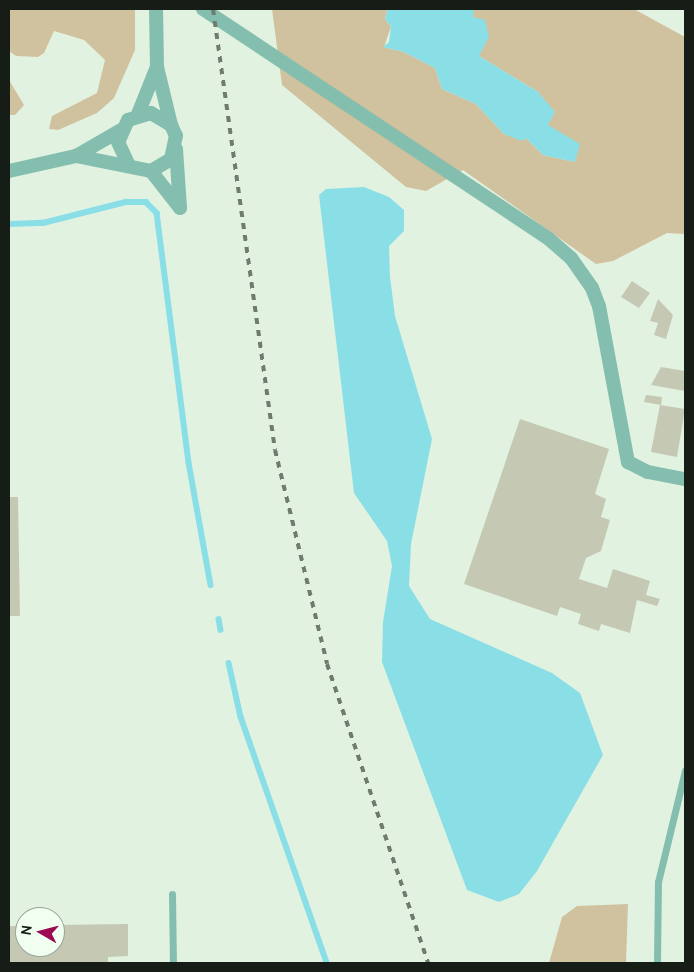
<!DOCTYPE html>
<style>
body{margin:0}
#map{position:relative;width:694px;height:972px;overflow:hidden;background:#e1f2e1;font-family:Cabin,sans-serif}
div>[style]{position:absolute}
.green>*{inset:0;background:#d1c29f}
.water>*{inset:0;background:#8adfe7}
.stream>*{height:5.5px;margin:-2.75px;padding:0 2.75px;transform-origin:2.75px;border-radius:2.75px;background:#8adfe7}
.building>*{inset:0;background:#c5c9b4}
.service>*{height:7px;margin:-3.5px;padding:0 3.5px;transform-origin:3.5px;border-radius:3.5px;background:#84beae}
.minor>*{height:14px;margin:-7px;padding:0 7px;transform-origin:7px;border-radius:7px;background:#84beae}
.rail>*{height:4px;margin-top:-2px;transform-origin:0;background:repeating-linear-gradient(90deg,#707b70 0 6px,transparent 0 12px)}
span{translate:-50% -50%;white-space:nowrap;text-align:center;line-height:1.15;-webkit-text-stroke:4px #f1fff1;paint-order:stroke}
.frame{position:absolute;inset:0;border:10px solid #161c16;pointer-events:none}
.north{position:absolute;left:15px;top:907px;width:50px;height:50px;box-sizing:border-box;background:#f1fff1;border:1px solid #99a499;border-radius:50%;rotate:278deg;font-size:14px;font-weight:700;line-height:20px;text-align:center;color:#161c16}
.north::after{content:'';display:block;margin:auto;width:18px;height:22px;background:#9d0852;clip-path:polygon(50% 0,100% 100%,50% 72%,0 100%)}
</style>
<div id="map">
<div class="green">
<div style="clip-path:polygon(9px 9px,135px 9px,135px 50px,114px 98px,97px 113px,58px 130px,49px 129px,52px 116px,97px 93px,105px 60px,84px 40px,54px 31px,44px 53px,38px 57px,16px 56px,9px 51px)"></div>
<div style="clip-path:polygon(272px 9px,388px 9px,385px 19px,391px 27px,384px 47px,404px 52px,435px 68px,442px 89px,476px 104px,504px 134px,526px 138px,543px 155px,575px 162px,548px 125px,538px 92px,479px 56px,471px 9px,634px 9px,685px 37px,685px 234px,667px 233px,613px 261px,596px 264px,463px 170px,426px 191px,406px 187px,282px 85px)"></div>
<div style="clip-path:polygon(9px 80px,24px 105px,15px 115px,9px 115px)"></div>
<div style="clip-path:polygon(628px 904px,626px 963px,549px 963px,562px 917px,577px 906px)"></div>
</div>
<div class="water">
<div style="clip-path:polygon(388px 9px,474px 10px,473px 17px,485px 20px,489px 37px,479px 56px,538px 92px,555px 112px,548px 125px,580px 144px,575px 162px,543px 155px,526px 138px,522px 141px,504px 134px,476px 104px,442px 89px,435px 68px,404px 52px,383px 47px,389px 42px,391px 27px,385px 19px)"></div>
<div style="clip-path:polygon(364px 187px,389px 197px,404px 210px,404px 231px,389px 246px,390px 277px,395px 316px,432px 439px,411px 544px,409px 586px,430px 619px,552px 673px,580px 693px,603px 755px,537px 871px,519px 894px,499px 902px,467px 890px,382px 662px,383px 622px,392px 566px,387px 541px,354px 493px,319px 195px,326px 189px)"></div>
</div>
<div class="stream">
<div style="left:9px;top:224px;width:34px;rotate:-2deg"></div>
<div style="left:43px;top:223px;width:86px;rotate:-14.2deg"></div>
<div style="left:126px;top:202px;width:20px"></div>
<div style="left:146px;top:202px;width:16px;rotate:45deg"></div>
<div style="left:157px;top:213px;width:252px;rotate:82.7deg"></div>
<div style="left:189px;top:463px;width:124px;rotate:79.8deg"></div>
<div style="left:219px;top:619px;width:11px;rotate:80deg"></div>
<div style="left:229px;top:663px;width:55px;rotate:77.5deg"></div>
<div style="left:241px;top:717px;width:261px;rotate:70.7deg"></div>
</div>
<div class="building">
<div style="clip-path:polygon(632px 281px,650px 293px,639px 308px,621px 297px)"></div>
<div style="clip-path:polygon(658px 299px,673px 315px,666px 339px,654px 335px,658px 323px,650px 321px)"></div>
<div style="clip-path:polygon(661px 367px,685px 371px,685px 391px,651px 385px)"></div>
<div style="clip-path:polygon(646px 395px,662px 397px,661px 405px,644px 402px)"></div>
<div style="clip-path:polygon(660px 405px,685px 409px,677px 457px,651px 452px)"></div>
<div style="clip-path:polygon(520px 419px,609px 449px,595px 494px,606px 499px,601px 517px,610px 520px,601px 551px,586px 558px,579px 579px,607px 588px,613px 569px,650px 581px,646px 595px,660px 599px,657px 606px,637px 600px,630px 633px,601px 624px,599px 631px,578px 624px,581px 614px,560px 607px,557px 616px,464px 584px)"></div>
<div style="clip-path:polygon(9px 497px,18px 497px,20px 616px,9px 616px)"></div>
<div style="clip-path:polygon(128px 924px,128px 956px,108px 957px,108px 963px,9px 963px,9px 926px,25px 926px,25px 947px,55px 947px,55px 925px)"></div>
</div>
<div class="service">
<div style="left:172px;top:894px;width:69px;rotate:89.2deg"></div>
<div style="left:657px;top:963px;width:81px;rotate:-89.3deg"></div>
<div style="left:658px;top:882px;width:115px;rotate:-76.4deg"></div>
</div>
<div class="minor">
<div style="left:156px;top:9px;width:58px;rotate:89deg"></div>
<div style="left:157px;top:67px;width:60px;rotate:76.4deg"></div>
<div style="left:203px;top:9px;width:415px;rotate:33.6deg"></div>
<div style="left:549px;top:239px;width:29px;rotate:41deg"></div>
<div style="left:571px;top:258px;width:37px;rotate:55deg"></div>
<div style="left:592px;top:288px;width:19px;rotate:69deg"></div>
<div style="left:599px;top:306px;width:159px;rotate:79.5deg"></div>
<div style="left:628px;top:462px;width:22px;rotate:27deg"></div>
<div style="left:648px;top:472px;width:38px;rotate:11deg"></div>
<div style="left:138px;top:114px;width:51px;rotate:-68deg"></div>
<div style="left:176px;top:149px;width:59px;rotate:86.1deg"></div>
<div style="left:76px;top:156px;width:76px;rotate:11.3deg"></div>
<div style="left:151px;top:171px;width:23px;rotate:-31deg"></div>
<div style="left:171px;top:159px;width:24px;rotate:-78deg"></div>
<div style="left:176px;top:136px;width:12px;rotate:-114deg"></div>
<div style="left:171px;top:125px;width:23px;rotate:-149deg"></div>
<div style="left:151px;top:113px;width:24px;rotate:163deg"></div>
<div style="left:128px;top:120px;width:24px;rotate:114deg"></div>
<div style="left:118px;top:142px;width:23px;rotate:65deg"></div>
<div style="left:9px;top:171px;width:69px;rotate:-12.6deg"></div>
<div style="left:76px;top:156px;width:52px;rotate:-30deg"></div>
<div style="left:151px;top:171px;width:47px;rotate:51.9deg"></div>
</div>
<div class="rail">
<div style="left:213px;top:9px;width:445px;rotate:82deg"></div>
<div style="left:275px;top:450px;width:220px;rotate:76.3deg"></div>
<div style="left:327px;top:664px;width:316px;rotate:71.3deg"></div>
</div>
<div class="frame"></div>
<div class="north">N</div>
</div>
